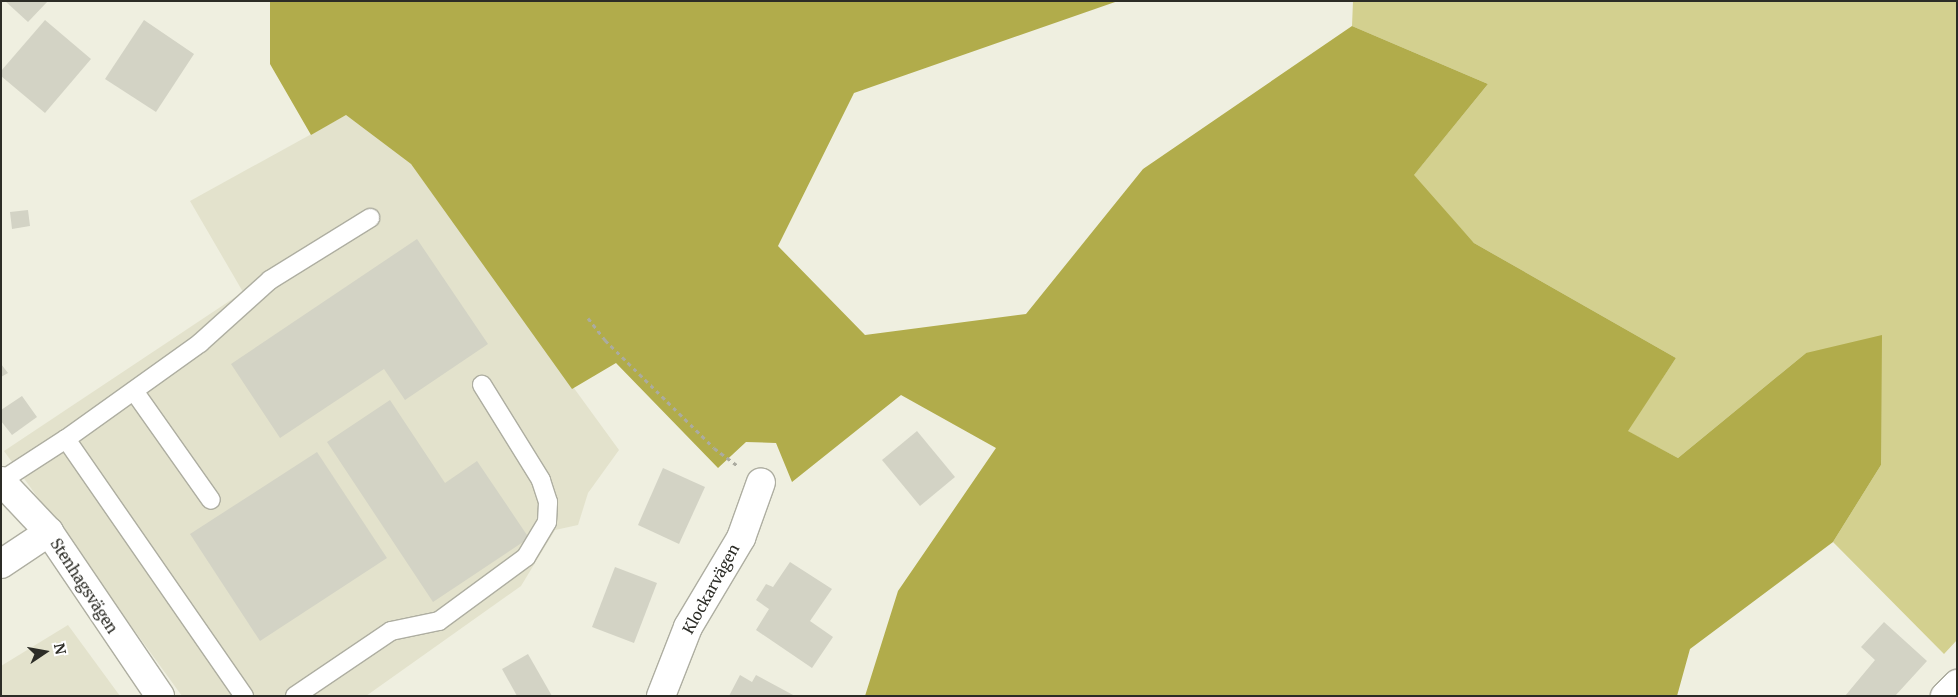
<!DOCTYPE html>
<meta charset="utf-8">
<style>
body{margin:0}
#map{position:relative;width:1958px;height:697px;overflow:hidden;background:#efefe0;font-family:Merriweather,serif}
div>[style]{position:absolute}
.built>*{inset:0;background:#e3e2cc}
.green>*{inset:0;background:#d3d08f}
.forest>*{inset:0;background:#b1ac4b}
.building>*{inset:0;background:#d3d3c5}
.path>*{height:3px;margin-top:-1.5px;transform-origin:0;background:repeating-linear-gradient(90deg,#ababa0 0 4px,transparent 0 8px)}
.roads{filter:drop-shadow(1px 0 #aeaea1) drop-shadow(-1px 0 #aeaea1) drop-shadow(0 1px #aeaea1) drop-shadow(0 -1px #aeaea1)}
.service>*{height:18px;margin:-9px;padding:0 9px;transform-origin:9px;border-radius:9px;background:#fff}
.minor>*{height:28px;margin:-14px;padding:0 14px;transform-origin:14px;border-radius:14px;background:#fff}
span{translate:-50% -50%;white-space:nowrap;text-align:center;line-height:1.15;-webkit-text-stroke:5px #fff;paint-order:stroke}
.street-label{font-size:15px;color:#2c2c26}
.frame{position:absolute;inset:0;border:2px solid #2c2c26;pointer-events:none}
.north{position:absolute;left:20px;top:627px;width:50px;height:50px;-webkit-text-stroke:4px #fff;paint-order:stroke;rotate:78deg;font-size:14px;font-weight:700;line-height:20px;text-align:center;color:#2c2c26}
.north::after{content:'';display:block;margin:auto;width:18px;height:22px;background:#2c2c26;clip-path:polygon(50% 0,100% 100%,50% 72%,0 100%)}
</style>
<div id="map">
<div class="built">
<div style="clip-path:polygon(346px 115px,411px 164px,619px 450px,588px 493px,578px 525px,555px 530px,521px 586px,366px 696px,182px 696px,4px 451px,243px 292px,190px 201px)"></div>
<div style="clip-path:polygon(68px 625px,120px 696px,1px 696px,1px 666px)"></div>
</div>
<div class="green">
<div style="clip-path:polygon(1353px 1px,1957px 1px,1957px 640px,1944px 654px,1833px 542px,1881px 465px,1806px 353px,1678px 458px,1627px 431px,1676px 358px,1474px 243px,1413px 176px,1488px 84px,1352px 26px)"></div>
</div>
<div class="forest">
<div style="clip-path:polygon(270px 1px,1118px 1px,854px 93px,778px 246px,865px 335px,1026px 314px,1143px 169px,1352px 26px,1488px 84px,1414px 175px,1474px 243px,1676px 358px,1628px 431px,1678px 458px,1806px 353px,1882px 335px,1881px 465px,1833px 542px,1690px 649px,1677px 696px,865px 696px,898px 591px,996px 448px,901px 395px,792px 482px,776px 443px,746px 442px,718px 468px,616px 363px,572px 389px,411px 164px,346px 115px,311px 135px,270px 64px)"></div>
</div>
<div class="building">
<div style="clip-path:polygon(5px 1px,48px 1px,28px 22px)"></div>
<div style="clip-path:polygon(45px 20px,91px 59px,45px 113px,1px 76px,1px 71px)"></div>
<div style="clip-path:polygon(144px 20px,194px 54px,156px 112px,105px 79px)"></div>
<div style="clip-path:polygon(28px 210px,30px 226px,12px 229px,10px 212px)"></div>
<div style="clip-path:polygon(417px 239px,488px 344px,405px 400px,384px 369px,280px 438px,231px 364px)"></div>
<div style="clip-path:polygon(1px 364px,8px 373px,1px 377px)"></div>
<div style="clip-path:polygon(22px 396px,37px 417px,12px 435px,1px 421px,1px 410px)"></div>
<div style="clip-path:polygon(390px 400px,445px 483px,477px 461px,529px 538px,433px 602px,327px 442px)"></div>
<div style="clip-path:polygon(917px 431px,955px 477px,920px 506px,882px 460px)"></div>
<div style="clip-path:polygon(317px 452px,387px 558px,260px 641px,190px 534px)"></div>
<div style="clip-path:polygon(663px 468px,705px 487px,679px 544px,638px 525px)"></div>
<div style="clip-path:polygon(790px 562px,832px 589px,810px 621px,833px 637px,812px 668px,756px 630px,769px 609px,756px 600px,766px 584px,773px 587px)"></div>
<div style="clip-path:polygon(615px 567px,657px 583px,634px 643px,592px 627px)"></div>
<div style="clip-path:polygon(1884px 622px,1927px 661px,1895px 696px,1845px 696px,1875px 660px,1861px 647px)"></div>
<div style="clip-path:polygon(528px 654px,552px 696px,517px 696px,502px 669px)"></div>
<div style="clip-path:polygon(740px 675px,752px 682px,756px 675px,795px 696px,729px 696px)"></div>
</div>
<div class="path">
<div style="left:588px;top:318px;width:28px;rotate:52deg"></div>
<div style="left:605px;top:340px;width:153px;rotate:44.7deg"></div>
<div style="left:714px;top:448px;width:30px;rotate:37deg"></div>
</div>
<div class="roads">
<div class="service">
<div style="left:134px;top:391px;width:133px;rotate:54.8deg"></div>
<div style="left:66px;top:439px;width:165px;rotate:-35.6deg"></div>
<div style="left:200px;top:343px;width:94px;rotate:-42deg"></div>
<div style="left:270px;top:280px;width:118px;rotate:-31.8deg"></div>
<div style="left:1px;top:481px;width:77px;rotate:-32.9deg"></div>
<div style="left:66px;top:439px;width:313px;rotate:55.3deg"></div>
<div style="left:295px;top:696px;width:116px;rotate:-34.1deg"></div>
<div style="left:391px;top:631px;width:49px;rotate:-11.8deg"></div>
<div style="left:439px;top:621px;width:108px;rotate:-36.3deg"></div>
<div style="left:526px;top:557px;width:41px;rotate:-59deg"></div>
<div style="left:547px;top:522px;width:20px;rotate:-87deg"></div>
<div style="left:548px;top:502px;width:23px;rotate:-108deg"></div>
<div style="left:541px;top:480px;width:112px;rotate:-121.8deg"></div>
</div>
<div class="minor">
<div style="left:1px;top:481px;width:70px;rotate:46.7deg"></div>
<div style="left:49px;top:532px;width:198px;rotate:55.9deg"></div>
<div style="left:1px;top:564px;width:58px;rotate:-33.7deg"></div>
<div style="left:661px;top:696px;width:74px;rotate:-68.6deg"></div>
<div style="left:688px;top:627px;width:104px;rotate:-59.2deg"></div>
<div style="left:741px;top:538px;width:59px;rotate:-70.3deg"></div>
<div style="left:1945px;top:696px;width:17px;rotate:-45deg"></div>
</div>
</div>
<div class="street-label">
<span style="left:84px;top:586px;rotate:57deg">Stenhagsvägen</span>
<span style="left:711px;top:589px;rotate:-61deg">Klockarvägen</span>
</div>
<div class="frame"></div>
<div class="north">N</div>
</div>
